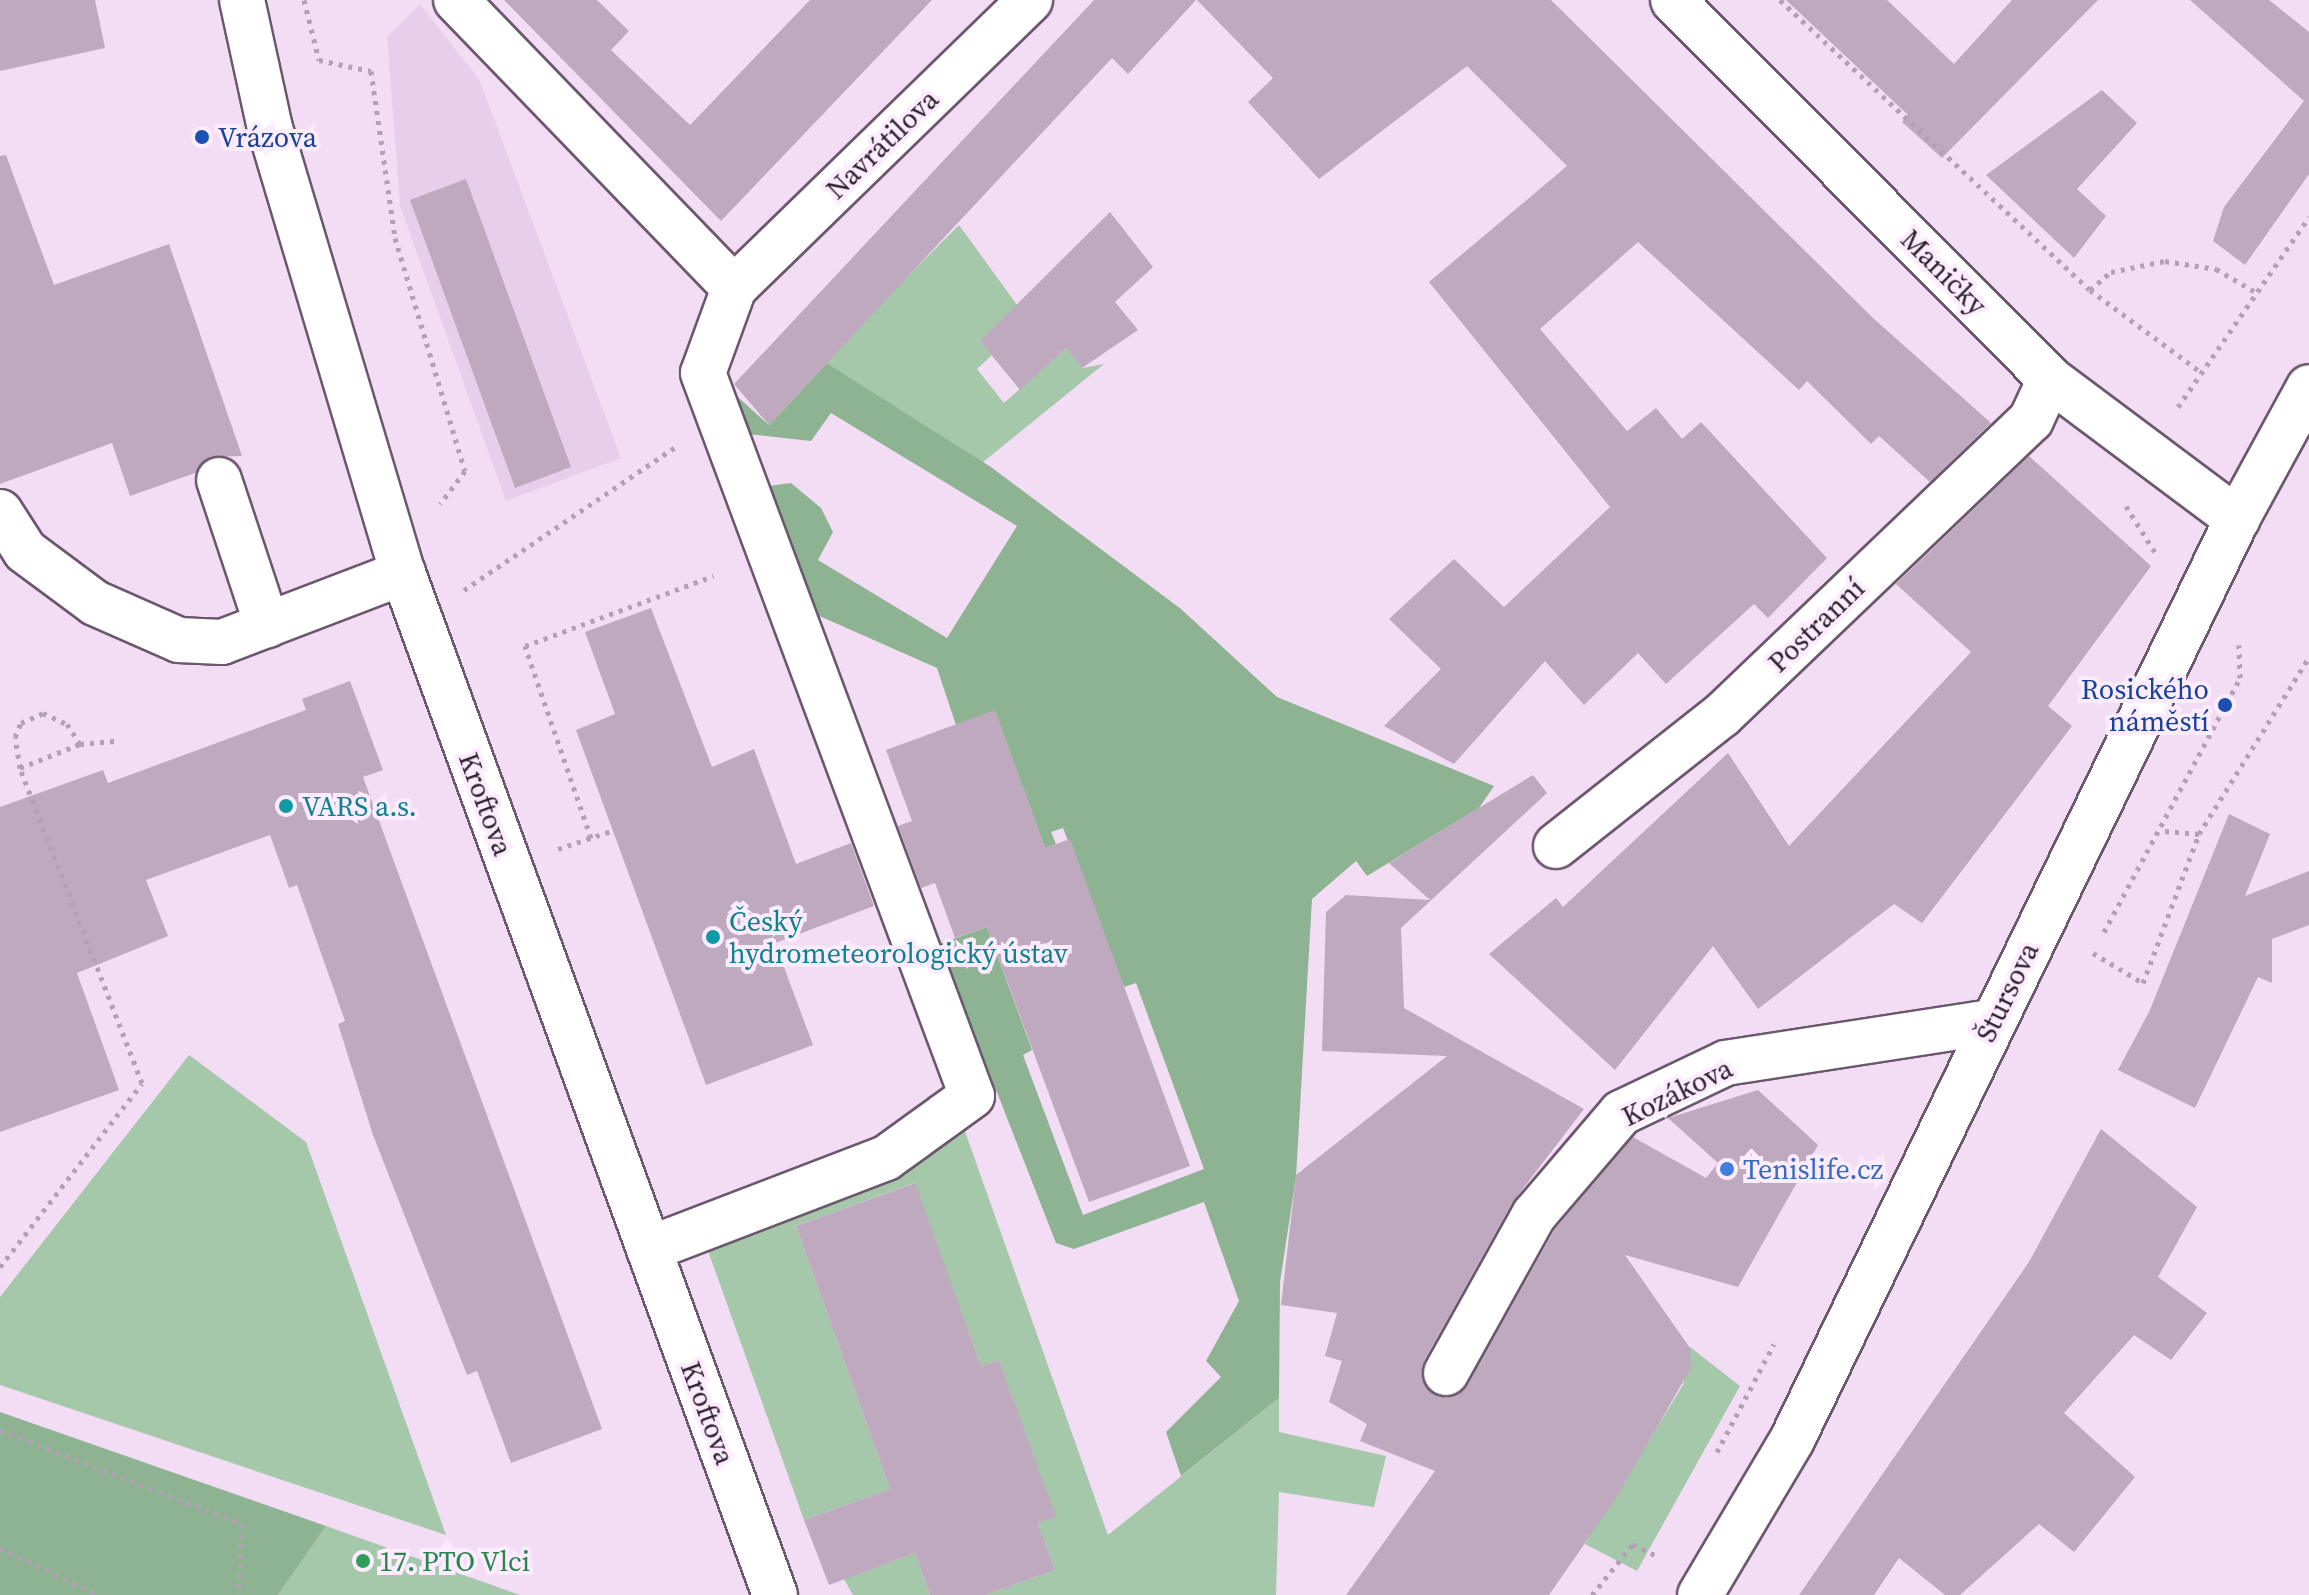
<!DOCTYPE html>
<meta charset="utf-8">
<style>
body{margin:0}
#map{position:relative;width:2309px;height:1595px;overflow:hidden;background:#f3ddf4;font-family:"Source Serif 4",serif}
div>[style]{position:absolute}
.built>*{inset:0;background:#e9ceeb}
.green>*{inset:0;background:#a5c7aa}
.forest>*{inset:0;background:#8db393}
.building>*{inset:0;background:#bea9bf}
.path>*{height:5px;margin-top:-2.5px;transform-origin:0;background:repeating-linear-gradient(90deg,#b2a0b3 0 4px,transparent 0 10px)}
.roads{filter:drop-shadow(2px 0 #6b586c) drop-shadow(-2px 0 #6b586c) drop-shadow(0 2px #6b586c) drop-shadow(0 -2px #6b586c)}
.minor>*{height:44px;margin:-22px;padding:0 22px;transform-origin:22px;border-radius:22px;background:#fff}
.dots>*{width:22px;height:22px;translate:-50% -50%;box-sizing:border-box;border:4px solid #fdebfe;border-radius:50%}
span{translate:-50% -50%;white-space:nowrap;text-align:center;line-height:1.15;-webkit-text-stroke:8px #fdebfe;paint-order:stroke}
.transit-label{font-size:28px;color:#164399}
.left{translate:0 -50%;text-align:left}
.right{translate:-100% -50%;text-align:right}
.street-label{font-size:28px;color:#2a222b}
.culture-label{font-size:28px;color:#0d838f}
.shop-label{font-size:28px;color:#366cbe}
.leisure-label{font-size:28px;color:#27864d}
</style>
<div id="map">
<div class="built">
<div style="clip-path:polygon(420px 4px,479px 79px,621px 458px,506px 501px,400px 206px,387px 37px)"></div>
</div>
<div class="green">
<div style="clip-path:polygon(959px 225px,1020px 309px,980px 341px,992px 355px,977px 369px,1004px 403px,1066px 348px,1082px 368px,1104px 364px,983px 462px,827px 363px,788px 327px,829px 355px)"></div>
<div style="clip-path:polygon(189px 1055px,306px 1142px,446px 1535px,0 1385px,0 1297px)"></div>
<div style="clip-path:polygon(961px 1120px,1108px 1535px,1279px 1398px,1279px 1432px,1386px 1456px,1374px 1507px,1279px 1492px,1276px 1595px,985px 1595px,1055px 1570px,1038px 1523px,1055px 1516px,999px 1360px,981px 1366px,914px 1183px,796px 1226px,890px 1489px,804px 1520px,696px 1217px)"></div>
<div style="clip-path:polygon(1690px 1347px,1740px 1386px,1637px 1571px,1585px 1544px,1683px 1385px)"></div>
<div style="clip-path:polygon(326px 1526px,520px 1595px,278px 1595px)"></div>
<div style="clip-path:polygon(915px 1553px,930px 1595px,853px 1595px,844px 1579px)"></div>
</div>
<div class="forest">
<div style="clip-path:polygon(827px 363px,991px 467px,1181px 609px,1277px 697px,1494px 786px,1479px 808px,1367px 876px,1356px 861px,1312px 899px,1296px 1177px,1280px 1282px,1279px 1398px,1181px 1476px,1166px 1432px,1221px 1377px,1206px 1361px,1239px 1301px,1204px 1202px,1074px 1249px,1056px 1243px,939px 944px,987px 927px,1032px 1050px,1023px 1055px,1083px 1215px,1204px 1169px,1136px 983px,1124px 987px,1063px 828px,1051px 832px,1056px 844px,1045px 848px,995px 711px,956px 725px,937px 668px,815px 614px,768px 486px,791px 483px,821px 508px,833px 532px,818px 560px,947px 638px,1017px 526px,831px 413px,811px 441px,748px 434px,732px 392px,769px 425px)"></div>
<div style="clip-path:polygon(0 1412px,326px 1526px,278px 1595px,0 1595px)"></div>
</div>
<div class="building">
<div style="clip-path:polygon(0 0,95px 0,105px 48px,0 71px)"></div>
<div style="clip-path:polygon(504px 0,597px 0,629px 31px,611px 50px,690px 125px,810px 0,932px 0,721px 221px)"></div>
<div style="clip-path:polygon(1094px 0,1196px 0,1128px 74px,1112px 58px,769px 425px,734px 384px)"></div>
<div style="clip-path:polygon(1197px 0,1551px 0,1873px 318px,1991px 423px,1930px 482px,1879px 436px,1871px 444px,1807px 381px,1799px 390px,1638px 242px,1540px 329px,1627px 431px,1656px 408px,1682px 439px,1701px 422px,1827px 558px,1768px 618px,1754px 604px,1666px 684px,1638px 653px,1584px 705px,1545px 661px,1454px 764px,1384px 726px,1441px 669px,1389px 619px,1454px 559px,1504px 607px,1610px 507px,1429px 282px,1567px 166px,1467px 66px,1319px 179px,1248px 102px,1273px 78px)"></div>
<div style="clip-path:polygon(1786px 0,1887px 0,1954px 64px,2012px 0,2098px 0,1942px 158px,1902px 122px,1908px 115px)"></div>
<div style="clip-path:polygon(2190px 0,2269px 0,2309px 32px,2309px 174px,2245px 265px,2213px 241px,2224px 207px,2304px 101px)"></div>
<div style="clip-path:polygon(2102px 90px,2137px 123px,2077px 189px,2106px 216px,2074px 258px,1986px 175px)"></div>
<div style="clip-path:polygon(6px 155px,54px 285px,169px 244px,242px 456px,210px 457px,195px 473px,130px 496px,112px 443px,0 484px,0 156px)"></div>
<div style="clip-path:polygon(466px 179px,571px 467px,515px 488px,410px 200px)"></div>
<div style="clip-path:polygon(1110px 212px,1153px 267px,1115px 302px,1138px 330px,1082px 368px,1066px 348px,1020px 390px,980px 341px)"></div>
<div style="clip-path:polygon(2029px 456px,2151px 566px,2048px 706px,2072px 726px,1922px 923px,1894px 904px,1758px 1009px,1713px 946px,1615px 1070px,1489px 954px,1556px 898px,1563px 907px,1728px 753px,1789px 846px,1971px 652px,1896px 584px)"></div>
<div style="clip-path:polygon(651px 608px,712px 767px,754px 749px,796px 864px,851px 843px,874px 906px,775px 943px,813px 1045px,706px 1085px,576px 730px,615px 714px,585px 632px)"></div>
<div style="clip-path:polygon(350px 681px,383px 770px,363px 777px,602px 1429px,511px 1463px,477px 1371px,467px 1375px,373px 1135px,338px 1024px,345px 1021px,297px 885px,289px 888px,270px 835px,146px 880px,168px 936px,77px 973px,119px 1090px,0 1132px,0 807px,103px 770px,108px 783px,306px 710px,302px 699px)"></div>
<div style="clip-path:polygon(995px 710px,1045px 848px,1070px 839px,1190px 1166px,1089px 1202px,987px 927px,955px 938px,935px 883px,921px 888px,898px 826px,912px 821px,886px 750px)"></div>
<div style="clip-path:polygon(1533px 775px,1547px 793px,1401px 928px,1404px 1008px,1584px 1109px,1512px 1203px,1424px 1361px,1425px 1386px,1447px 1398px,1467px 1386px,1555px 1229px,1633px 1137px,1706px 1178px,1718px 1163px,1668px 1118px,1758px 1090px,1818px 1145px,1738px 1287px,1625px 1255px,1690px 1348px,1691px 1368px,1615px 1500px,1549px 1595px,1346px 1595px,1435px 1471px,1360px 1441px,1367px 1424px,1329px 1402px,1342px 1361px,1325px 1356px,1337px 1313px,1281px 1305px,1296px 1175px,1447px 1056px,1322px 1051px,1326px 912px,1346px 895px,1430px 900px,1389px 863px)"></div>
<div style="clip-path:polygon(2229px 814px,2270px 834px,2245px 896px,2309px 871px,2309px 925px,2272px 939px,2272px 983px,2258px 977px,2195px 1108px,2118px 1070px,2149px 1012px)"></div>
<div style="clip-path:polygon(2101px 1129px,2197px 1207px,2158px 1277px,2207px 1313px,2171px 1360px,2134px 1335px,2064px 1413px,2135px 1477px,2074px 1552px,2039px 1524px,1960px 1595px,1945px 1595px,1899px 1558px,1874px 1595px,1799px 1595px,2029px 1262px)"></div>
<div style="clip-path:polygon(915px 1183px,981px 1366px,999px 1360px,1056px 1517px,1038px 1523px,1055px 1570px,985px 1595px,930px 1595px,915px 1553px,829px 1585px,804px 1520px,890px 1489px,796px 1226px)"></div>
</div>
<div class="path">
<div style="left:304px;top:0;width:62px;rotate:76deg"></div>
<div style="left:319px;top:60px;width:53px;rotate:11.9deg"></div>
<div style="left:371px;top:71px;width:169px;rotate:81.8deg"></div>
<div style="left:395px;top:238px;width:243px;rotate:73.3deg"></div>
<div style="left:465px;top:471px;width:41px;rotate:127.1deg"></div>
<div style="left:1780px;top:0;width:424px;rotate:43.1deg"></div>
<div style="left:2090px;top:290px;width:28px;rotate:-41deg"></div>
<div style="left:2111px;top:272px;width:55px;rotate:-11.5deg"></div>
<div style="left:2165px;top:261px;width:52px;rotate:8.9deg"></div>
<div style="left:2216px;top:269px;width:44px;rotate:30.1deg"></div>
<div style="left:2090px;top:290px;width:139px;rotate:36.5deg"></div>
<div style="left:2178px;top:407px;width:231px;rotate:-55.4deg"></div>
<div style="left:2126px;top:506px;width:60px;rotate:57.9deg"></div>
<div style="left:464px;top:590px;width:254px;rotate:-34.1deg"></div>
<div style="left:20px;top:768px;width:65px;rotate:-21.8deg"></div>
<div style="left:80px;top:744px;width:35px;rotate:-5deg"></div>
<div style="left:2199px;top:834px;width:208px;rotate:-58.1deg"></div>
<div style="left:591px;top:838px;width:203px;rotate:-109deg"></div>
<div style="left:525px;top:646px;width:201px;rotate:-20.4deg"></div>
<div style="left:558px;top:849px;width:59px;rotate:-18.7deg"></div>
<div style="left:2104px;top:932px;width:288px;rotate:-61.8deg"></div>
<div style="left:2240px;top:678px;width:33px;rotate:-92deg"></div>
<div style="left:2093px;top:953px;width:58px;rotate:31deg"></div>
<div style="left:2143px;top:983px;width:159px;rotate:-69.4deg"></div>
<div style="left:2199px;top:834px;width:38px;rotate:-175deg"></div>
<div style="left:0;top:1267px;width:232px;rotate:-52.3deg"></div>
<div style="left:142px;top:1083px;width:338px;rotate:-111.2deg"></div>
<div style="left:20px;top:768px;width:31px;rotate:-99deg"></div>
<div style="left:15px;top:737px;width:15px;rotate:-67deg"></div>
<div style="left:21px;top:723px;width:24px;rotate:-24deg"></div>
<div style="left:43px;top:713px;width:26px;rotate:25deg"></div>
<div style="left:67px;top:724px;width:24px;rotate:57deg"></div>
<div style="left:0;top:1430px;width:260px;rotate:21.2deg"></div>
<div style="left:242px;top:1524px;width:71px;rotate:93.2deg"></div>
<div style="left:1717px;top:1452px;width:122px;rotate:-62.2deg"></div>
<div style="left:0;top:1548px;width:109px;rotate:25.6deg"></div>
<div style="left:1592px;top:1595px;width:65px;rotate:-51.2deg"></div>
<div style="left:1633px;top:1544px;width:30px;rotate:27deg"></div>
</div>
<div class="roads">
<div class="minor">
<div style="left:242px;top:0;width:131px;rotate:77.7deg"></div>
<div style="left:270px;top:128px;width:464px;rotate:73.4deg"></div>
<div style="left:403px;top:573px;width:1088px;rotate:70deg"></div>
<div style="left:456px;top:0;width:400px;rotate:46deg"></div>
<div style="left:734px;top:288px;width:90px;rotate:110deg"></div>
<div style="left:703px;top:373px;width:771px;rotate:69.59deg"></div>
<div style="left:972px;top:1096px;width:106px;rotate:144.2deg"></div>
<div style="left:886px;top:1158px;width:254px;rotate:159deg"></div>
<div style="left:1673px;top:0;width:535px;rotate:45.15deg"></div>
<div style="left:2050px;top:379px;width:234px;rotate:36.8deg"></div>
<div style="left:734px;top:288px;width:413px;rotate:-44.2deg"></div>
<div style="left:219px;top:480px;width:153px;rotate:71.7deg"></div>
<div style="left:0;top:512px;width:46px;rotate:57.3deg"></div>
<div style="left:25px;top:551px;width:87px;rotate:36.6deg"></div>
<div style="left:95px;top:603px;width:92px;rotate:23.8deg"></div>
<div style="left:179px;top:640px;width:43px;rotate:2.7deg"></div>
<div style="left:222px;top:642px;width:194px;rotate:-20.9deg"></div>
<div style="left:1556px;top:846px;width:211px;rotate:-38.3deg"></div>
<div style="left:1722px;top:715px;width:427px;rotate:-43.7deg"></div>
<div style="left:2031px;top:420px;width:45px;rotate:-65.1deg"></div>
<div style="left:1446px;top:1373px;width:181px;rotate:-60.9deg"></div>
<div style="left:1534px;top:1215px;width:134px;rotate:-49.5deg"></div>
<div style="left:1621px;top:1113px;width:116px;rotate:-25.5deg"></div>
<div style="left:1726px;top:1063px;width:269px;rotate:-8.8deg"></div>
<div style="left:1700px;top:1595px;width:180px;rotate:-59.3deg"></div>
<div style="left:1792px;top:1440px;width:1023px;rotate:-64.21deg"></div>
<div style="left:2237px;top:519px;width:150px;rotate:-61.4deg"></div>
</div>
</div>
<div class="dots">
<div style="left:202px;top:137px;background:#1a4fb4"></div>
<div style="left:2225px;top:705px;background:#1a4fb4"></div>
<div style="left:286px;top:806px;background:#0f9aa8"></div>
<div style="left:713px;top:937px;background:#0f9aa8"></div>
<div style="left:1727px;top:1169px;background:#3f7fe0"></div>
<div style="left:363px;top:1561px;background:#2e9e5b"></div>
</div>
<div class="transit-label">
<span class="left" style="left:218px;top:137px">Vrázova</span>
<span class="right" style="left:2209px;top:705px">Rosického<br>náměstí</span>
</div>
<div class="street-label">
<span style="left:882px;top:144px;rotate:-44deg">Navrátilova</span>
<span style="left:1944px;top:272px;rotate:45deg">Maničky</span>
<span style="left:1816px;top:625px;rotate:-44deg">Postranní</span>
<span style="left:486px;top:804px;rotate:70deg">Kroftova</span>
<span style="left:2007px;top:992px;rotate:-64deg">Štursova</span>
<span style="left:1677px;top:1092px;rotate:-26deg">Kozákova</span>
<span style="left:708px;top:1413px;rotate:70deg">Kroftova</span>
</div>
<div class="culture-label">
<span class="left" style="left:302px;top:806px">VARS a.s.</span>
<span class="left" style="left:729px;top:937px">Český<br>hydrometeorologický ústav</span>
</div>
<div class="shop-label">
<span class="left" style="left:1743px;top:1169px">Tenislife.cz</span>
</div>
<div class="leisure-label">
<span class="left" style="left:379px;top:1561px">17. PTO Vlci</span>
</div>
</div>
